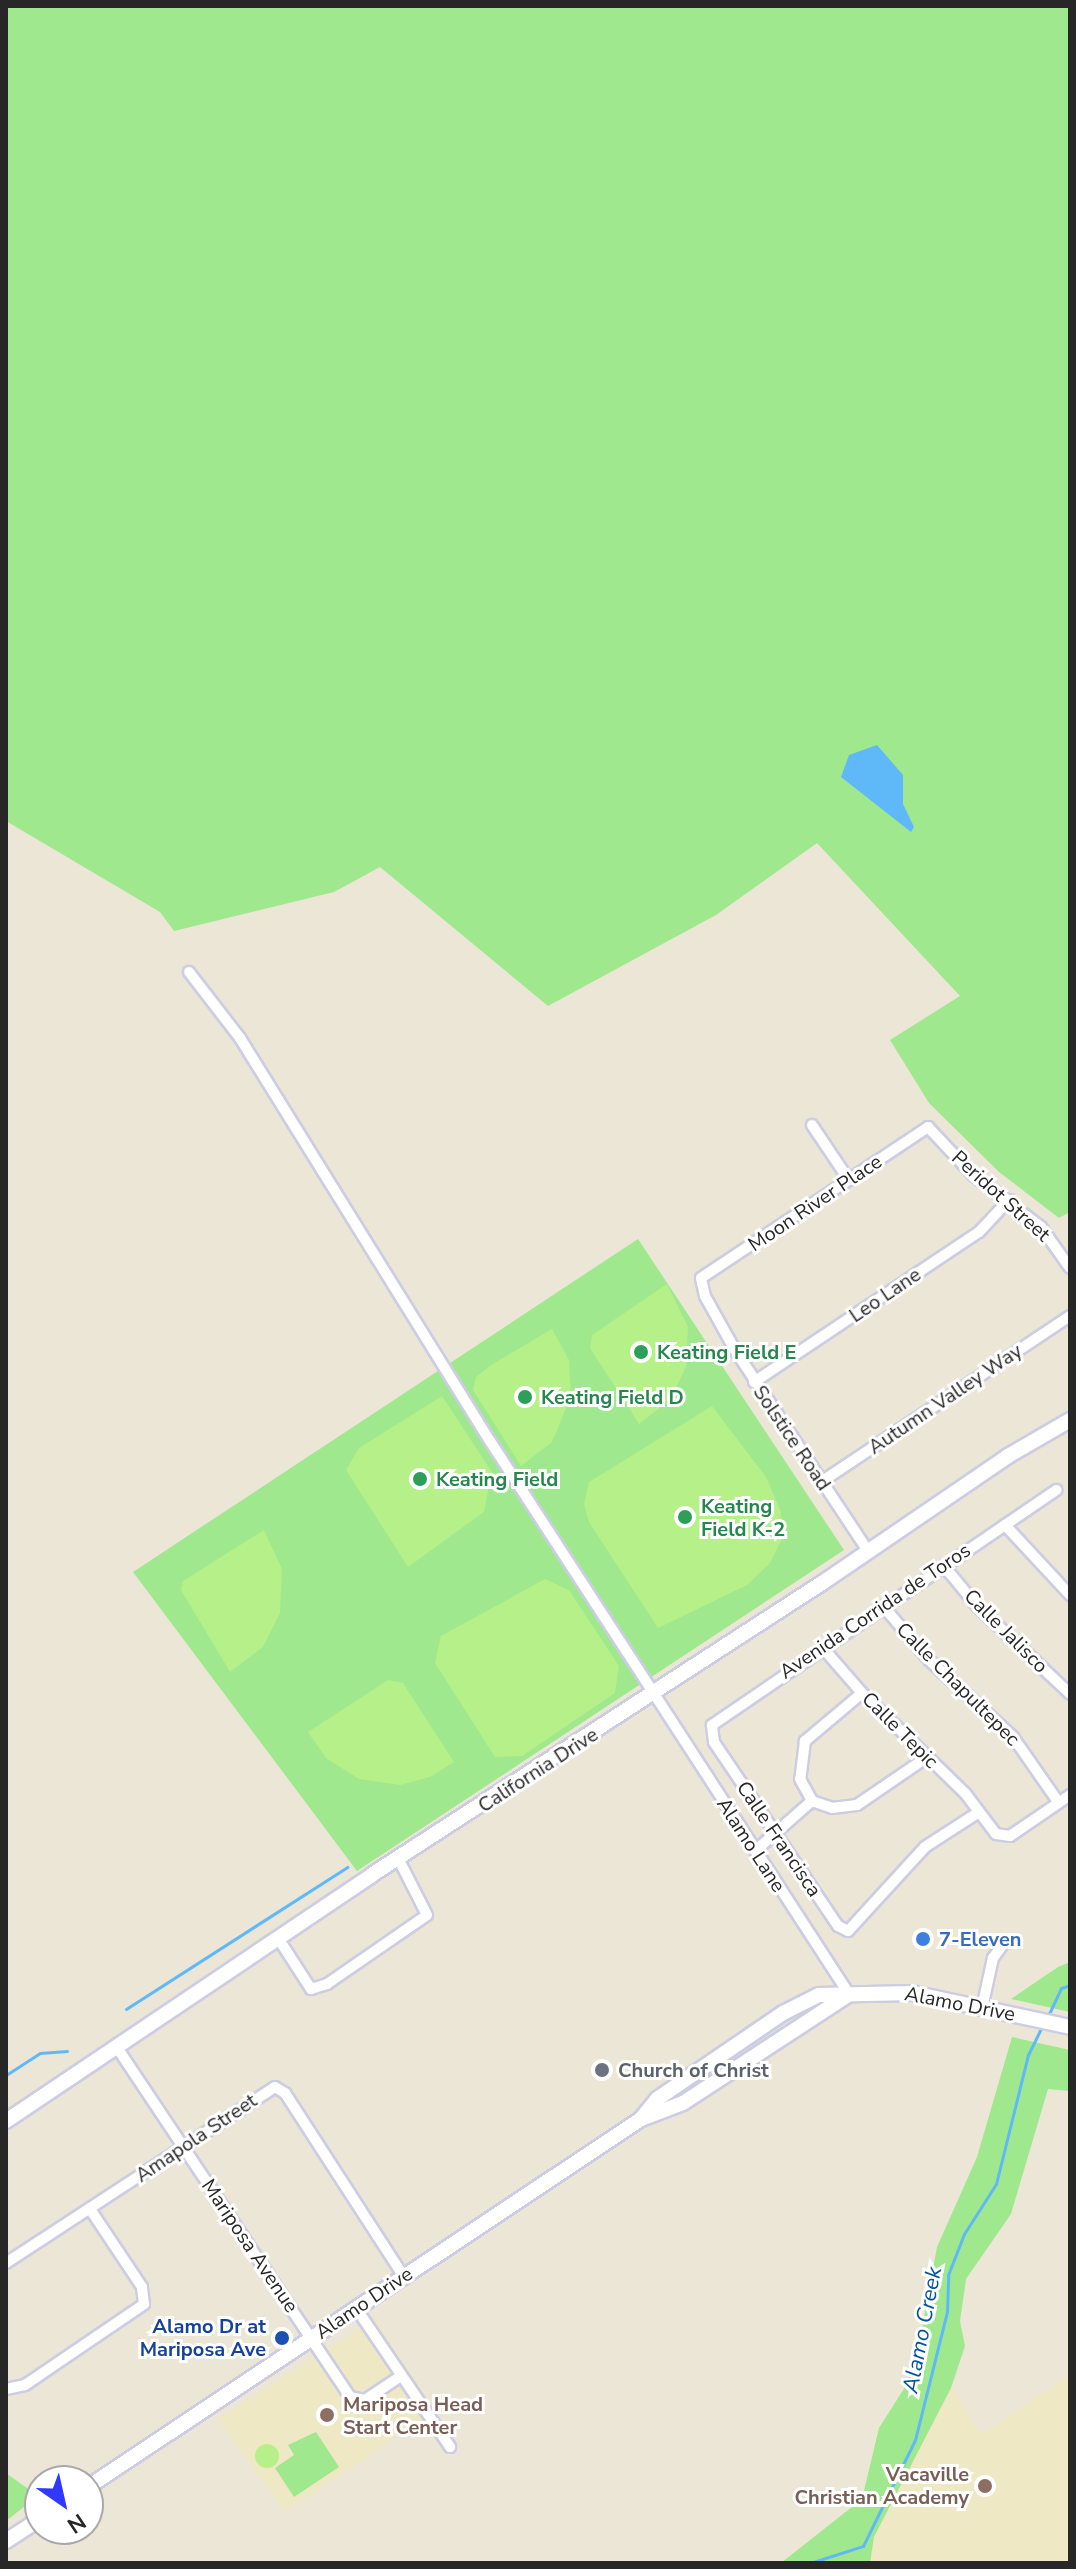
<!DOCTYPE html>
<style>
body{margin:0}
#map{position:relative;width:1076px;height:2569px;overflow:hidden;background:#ece6d7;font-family:"Nunito Sans",sans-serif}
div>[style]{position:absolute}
.education>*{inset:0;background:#efe8c4}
.green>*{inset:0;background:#9fe88e}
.pitch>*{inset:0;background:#b5f088}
.round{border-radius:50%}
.water>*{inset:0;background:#5fb9f8}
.stream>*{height:3px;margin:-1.5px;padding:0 1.5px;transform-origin:1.5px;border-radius:1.5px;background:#5fb9f8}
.roads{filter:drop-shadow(2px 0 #cccde2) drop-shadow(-2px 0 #cccde2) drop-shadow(0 2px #cccde2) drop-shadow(0 -2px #cccde2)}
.street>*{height:10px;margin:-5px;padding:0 5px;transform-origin:5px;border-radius:5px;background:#fff}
.secondary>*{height:14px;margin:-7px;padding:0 7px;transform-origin:7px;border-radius:7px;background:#fff}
.dots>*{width:22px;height:22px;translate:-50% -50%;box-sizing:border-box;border:4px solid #fff;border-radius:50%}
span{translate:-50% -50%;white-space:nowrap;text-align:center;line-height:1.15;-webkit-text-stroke:6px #fff;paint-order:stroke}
.street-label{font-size:20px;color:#272727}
.leisure-label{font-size:20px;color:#27864d;font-weight:700}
.left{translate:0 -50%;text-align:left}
.shop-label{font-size:20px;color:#366cbe;font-weight:700}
.worship-label{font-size:20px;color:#5b616d;font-weight:700}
.transit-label{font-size:20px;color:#164399;font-weight:700}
.right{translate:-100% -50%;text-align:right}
.education-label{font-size:20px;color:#785e54;font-weight:700}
.water-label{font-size:22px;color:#0252a0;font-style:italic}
.frame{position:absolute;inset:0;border:8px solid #272727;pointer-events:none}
.north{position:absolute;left:24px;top:2465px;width:80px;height:80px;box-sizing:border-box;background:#fff;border:2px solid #a9a9a9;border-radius:50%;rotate:146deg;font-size:22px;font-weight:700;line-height:32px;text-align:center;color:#272727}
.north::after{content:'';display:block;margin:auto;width:28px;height:36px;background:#3038ff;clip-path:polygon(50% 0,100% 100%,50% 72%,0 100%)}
</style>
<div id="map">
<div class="education">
<div style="clip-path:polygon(375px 2319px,436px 2411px,284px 2512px,218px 2419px)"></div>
<div style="clip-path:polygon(1070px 2375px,1070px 2563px,870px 2563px,874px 2537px,951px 2388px,982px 2434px)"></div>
</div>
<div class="green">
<div style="clip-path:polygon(6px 6px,1070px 6px,1070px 1212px,1059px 1218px,999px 1172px,929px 1103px,890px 1040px,960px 996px,817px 843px,716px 915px,548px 1006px,380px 867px,334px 892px,174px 931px,160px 912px,6px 821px)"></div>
<div style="clip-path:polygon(638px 1239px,844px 1550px,357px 1871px,133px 1572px)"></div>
<div style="clip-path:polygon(1070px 1962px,1070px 2012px,1011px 1999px,1058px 1967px)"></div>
<div style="clip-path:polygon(1012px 2037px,1070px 2050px,1070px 2091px,1048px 2089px,1011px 2214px,966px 2279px,960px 2321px,965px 2346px,951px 2388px,874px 2537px,870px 2563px,781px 2563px,862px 2499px,879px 2428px,905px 2387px,918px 2351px,937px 2247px,977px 2157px)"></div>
<div style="clip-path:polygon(316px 2432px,339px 2467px,294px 2497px,275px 2468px,294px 2455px,288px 2445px)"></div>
<div style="clip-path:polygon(6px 2473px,38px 2496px,6px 2521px)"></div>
</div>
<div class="pitch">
<div style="clip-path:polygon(667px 1284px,688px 1327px,686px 1367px,670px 1400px,639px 1424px,590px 1348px,592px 1335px)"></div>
<div style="clip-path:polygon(552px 1329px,569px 1360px,571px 1396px,552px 1442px,521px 1466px,473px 1390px,476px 1377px,491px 1365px)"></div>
<div style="clip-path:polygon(442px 1396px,492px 1472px,484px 1512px,408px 1567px,346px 1470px,359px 1448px)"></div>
<div style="clip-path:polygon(712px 1406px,766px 1477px,781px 1512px,782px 1539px,770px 1563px,747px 1585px,658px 1628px,589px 1522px,584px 1504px,589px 1482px)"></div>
<div style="clip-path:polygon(264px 1530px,282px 1569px,280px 1613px,263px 1647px,230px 1672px,181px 1590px,183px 1581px)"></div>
<div style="clip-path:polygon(545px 1579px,569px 1590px,619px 1666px,615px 1693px,522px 1756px,495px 1757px,435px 1663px,441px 1636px)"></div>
<div style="clip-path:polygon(388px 1680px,403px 1683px,454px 1762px,430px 1777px,400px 1785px,359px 1779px,326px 1758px,308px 1732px)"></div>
<div class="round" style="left:255px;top:2444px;width:24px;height:24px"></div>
</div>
<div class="water">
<div style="clip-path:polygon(877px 745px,903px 775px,903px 804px,914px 827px,911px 832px,841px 777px,849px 755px)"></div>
</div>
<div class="stream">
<div style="left:126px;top:2009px;width:263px;rotate:-32.7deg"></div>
<div style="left:1048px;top:2016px;width:31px;rotate:-65deg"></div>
<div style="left:1061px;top:1988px;width:9px;rotate:-18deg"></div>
<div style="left:6px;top:2075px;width:40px;rotate:-32.9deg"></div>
<div style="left:40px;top:2053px;width:27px;rotate:-4deg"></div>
<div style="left:810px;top:2563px;width:56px;rotate:-17.8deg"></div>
<div style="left:863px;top:2546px;width:118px;rotate:-63.9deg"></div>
<div style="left:915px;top:2440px;width:132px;rotate:-76deg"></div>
<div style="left:947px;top:2312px;width:37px;rotate:-88deg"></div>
<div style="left:948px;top:2275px;width:44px;rotate:-68.7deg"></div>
<div style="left:964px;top:2234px;width:59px;rotate:-57.4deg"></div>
<div style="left:996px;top:2184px;width:133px;rotate:-76.1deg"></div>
<div style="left:1028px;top:2055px;width:32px;rotate:-64deg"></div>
</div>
<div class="roads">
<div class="street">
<div style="left:189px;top:972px;width:83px;rotate:52.3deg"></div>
<div style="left:240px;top:1038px;width:474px;rotate:58.2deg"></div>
<div style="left:490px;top:1441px;width:659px;rotate:57.01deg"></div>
<div style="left:812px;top:1125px;width:66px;rotate:56.1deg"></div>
<div style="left:754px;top:1382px;width:270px;rotate:-33.7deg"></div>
<div style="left:979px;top:1232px;width:44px;rotate:-46.8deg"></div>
<div style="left:821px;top:1482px;width:299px;rotate:-33.7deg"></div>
<div style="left:1005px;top:1525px;width:96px;rotate:47.1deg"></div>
<div style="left:868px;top:1551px;width:241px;rotate:-123.5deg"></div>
<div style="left:735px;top:1350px;width:62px;rotate:-119.1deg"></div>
<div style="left:705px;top:1296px;width:18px;rotate:-103deg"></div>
<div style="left:701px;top:1278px;width:273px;rotate:-33.6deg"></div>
<div style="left:928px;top:1127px;width:66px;rotate:46.8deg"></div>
<div style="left:973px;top:1175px;width:86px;rotate:37.4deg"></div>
<div style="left:1041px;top:1227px;width:50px;rotate:54.7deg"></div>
<div style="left:944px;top:1566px;width:52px;rotate:50.5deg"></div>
<div style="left:977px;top:1606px;width:128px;rotate:43.4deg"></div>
<div style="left:883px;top:1606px;width:71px;rotate:49.6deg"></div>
<div style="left:929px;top:1660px;width:114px;rotate:42.5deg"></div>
<div style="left:1013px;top:1737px;width:80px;rotate:55.1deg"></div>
<div style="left:822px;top:1647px;width:61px;rotate:49deg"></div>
<div style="left:862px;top:1693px;width:144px;rotate:44.2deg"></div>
<div style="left:965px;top:1793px;width:51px;rotate:52.9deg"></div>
<div style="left:996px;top:1834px;width:14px;rotate:8deg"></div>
<div style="left:1010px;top:1836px;width:73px;rotate:-34.3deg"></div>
<div style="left:862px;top:1693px;width:75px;rotate:139.9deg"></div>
<div style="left:805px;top:1741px;width:38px;rotate:97deg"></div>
<div style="left:800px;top:1779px;width:25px;rotate:61deg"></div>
<div style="left:812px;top:1801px;width:21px;rotate:19deg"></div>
<div style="left:832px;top:1808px;width:25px;rotate:-7deg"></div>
<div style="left:857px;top:1805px;width:83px;rotate:-34.3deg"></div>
<div style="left:979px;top:1812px;width:64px;rotate:147.1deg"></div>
<div style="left:925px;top:1847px;width:114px;rotate:132.5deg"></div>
<div style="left:848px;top:1931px;width:11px;rotate:-153deg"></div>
<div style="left:838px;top:1926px;width:222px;rotate:-124deg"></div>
<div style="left:714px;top:1742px;width:17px;rotate:-97deg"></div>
<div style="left:712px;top:1725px;width:417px;rotate:-34.3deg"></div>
<div style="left:755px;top:1851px;width:76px;rotate:-41.3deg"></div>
<div style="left:278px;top:1938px;width:61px;rotate:57.1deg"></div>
<div style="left:311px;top:1989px;width:17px;rotate:-17deg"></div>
<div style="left:327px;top:1984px;width:121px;rotate:-34.6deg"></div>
<div style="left:427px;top:1915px;width:62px;rotate:-117deg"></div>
<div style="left:982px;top:2008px;width:51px;rotate:-77.6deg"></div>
<div style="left:993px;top:1958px;width:19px;rotate:-54deg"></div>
<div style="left:116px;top:2046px;width:422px;rotate:56.3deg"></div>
<div style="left:350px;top:2397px;width:15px;rotate:11deg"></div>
<div style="left:365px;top:2400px;width:43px;rotate:-33.7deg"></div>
<div style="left:6px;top:2263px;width:321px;rotate:-33.2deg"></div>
<div style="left:275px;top:2087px;width:12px;rotate:31deg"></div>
<div style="left:285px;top:2093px;width:219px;rotate:57.1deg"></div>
<div style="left:356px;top:2308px;width:168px;rotate:55.9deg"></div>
<div style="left:6px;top:2389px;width:19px;rotate:-12deg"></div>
<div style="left:25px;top:2385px;width:144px;rotate:-34.2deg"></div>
<div style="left:144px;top:2304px;width:17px;rotate:-97deg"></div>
<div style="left:142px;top:2287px;width:94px;rotate:-123.7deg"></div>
</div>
<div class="secondary">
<div style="left:641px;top:2119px;width:45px;rotate:-20.9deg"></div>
<div style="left:683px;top:2103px;width:197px;rotate:-33.2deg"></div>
<div style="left:6px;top:2121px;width:442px;rotate:-33.9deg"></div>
<div style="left:373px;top:1874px;width:535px;rotate:-32.95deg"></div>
<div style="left:822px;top:1583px;width:225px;rotate:-34.3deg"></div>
<div style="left:1008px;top:1456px;width:72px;rotate:-30.1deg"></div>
<div style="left:88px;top:2487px;width:664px;rotate:-33.64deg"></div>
<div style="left:641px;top:2119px;width:26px;rotate:-51deg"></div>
<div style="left:657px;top:2099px;width:153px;rotate:-34.3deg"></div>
<div style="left:783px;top:2013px;width:40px;rotate:-26.6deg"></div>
<div style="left:819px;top:1995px;width:94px;rotate:-1.2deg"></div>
<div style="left:913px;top:1993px;width:161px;rotate:12.2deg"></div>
<div style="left:6px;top:2541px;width:40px;rotate:-32.9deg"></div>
</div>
</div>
<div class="dots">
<div style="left:641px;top:1352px;background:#2e9e5b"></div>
<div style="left:525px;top:1397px;background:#2e9e5b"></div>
<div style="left:420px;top:1479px;background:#2e9e5b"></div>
<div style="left:685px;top:1517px;background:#2e9e5b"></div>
<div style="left:923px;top:1939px;background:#3f7fe0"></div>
<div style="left:602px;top:2070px;background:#6b7280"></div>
<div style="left:282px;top:2338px;background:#1a4fb4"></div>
<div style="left:327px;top:2415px;background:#8d6e63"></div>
<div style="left:985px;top:2486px;background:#8d6e63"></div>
</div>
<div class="street-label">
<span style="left:1001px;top:1196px;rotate:42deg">Peridot Street</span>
<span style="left:815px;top:1203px;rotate:-34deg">Moon River Place</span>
<span style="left:885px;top:1295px;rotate:-34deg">Leo Lane</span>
<span style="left:945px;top:1399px;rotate:-34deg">Autumn Valley Way</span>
<span style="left:792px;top:1438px;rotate:56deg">Solstice Road</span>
<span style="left:875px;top:1611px;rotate:-34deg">Avenida Corrida de Toros</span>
<span style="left:1006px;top:1631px;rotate:45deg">Calle Jalisco</span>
<span style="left:958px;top:1684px;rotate:45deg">Calle Chapultepec</span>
<span style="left:900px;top:1730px;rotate:45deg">Calle Tepic</span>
<span style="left:538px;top:1770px;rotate:-33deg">California Drive</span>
<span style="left:779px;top:1839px;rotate:56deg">Calle Francisca</span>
<span style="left:751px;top:1845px;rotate:57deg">Alamo Lane</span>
<span style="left:960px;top:2004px;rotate:11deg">Alamo Drive</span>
<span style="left:196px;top:2138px;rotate:-34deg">Amapola Street</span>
<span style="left:250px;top:2246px;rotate:56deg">Mariposa Avenue</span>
<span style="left:364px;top:2303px;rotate:-34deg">Alamo Drive</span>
</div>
<div class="leisure-label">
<span class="left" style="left:657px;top:1352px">Keating Field E</span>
<span class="left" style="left:541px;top:1397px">Keating Field D</span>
<span class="left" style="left:436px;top:1479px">Keating Field</span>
<span class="left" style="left:701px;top:1518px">Keating<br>Field K-2</span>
</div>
<div class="shop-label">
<span class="left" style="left:939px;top:1939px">7-Eleven</span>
</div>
<div class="worship-label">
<span class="left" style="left:618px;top:2070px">Church of Christ</span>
</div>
<div class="transit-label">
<span class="right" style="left:266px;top:2338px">Alamo Dr at<br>Mariposa Ave</span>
</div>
<div class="education-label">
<span class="left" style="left:343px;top:2416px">Mariposa Head<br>Start Center</span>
<span class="right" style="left:969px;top:2486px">Vacaville<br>Christian Academy</span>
</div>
<div class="water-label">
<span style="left:923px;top:2330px;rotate:-79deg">Alamo Creek</span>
</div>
<div class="frame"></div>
<div class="north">N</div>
</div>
